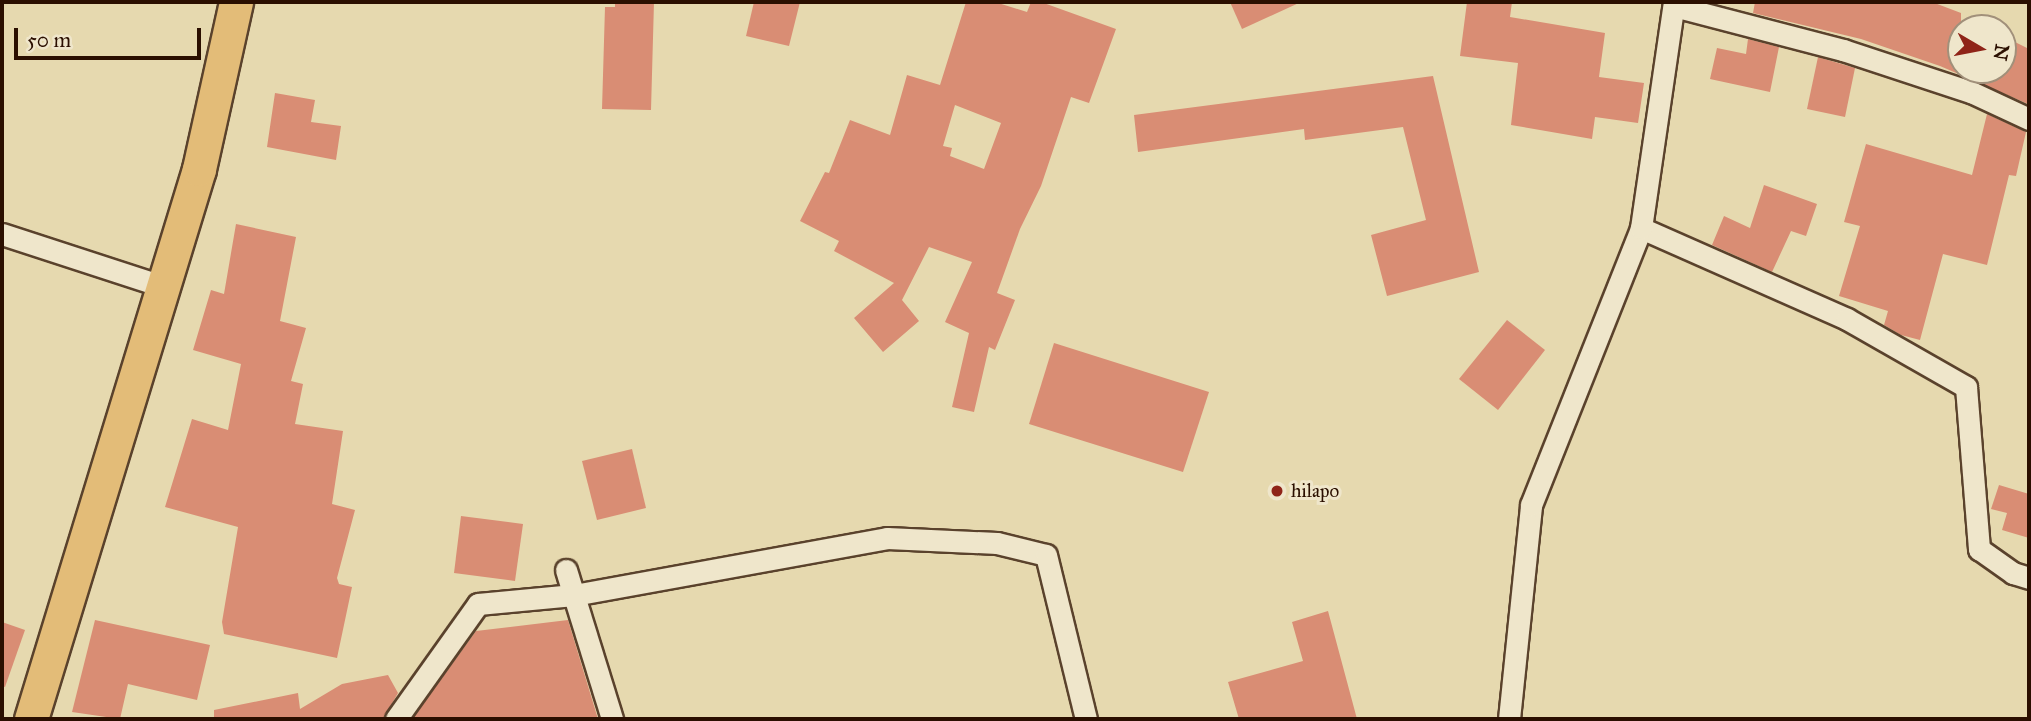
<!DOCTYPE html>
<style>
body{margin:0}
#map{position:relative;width:2031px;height:721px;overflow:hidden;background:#e6d9af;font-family:"IM FELL Great Primer",serif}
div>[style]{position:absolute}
.building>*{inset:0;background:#d98d74}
.roads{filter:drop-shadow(2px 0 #5a422c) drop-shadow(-2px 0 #5a422c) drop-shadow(0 2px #5a422c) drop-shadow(0 -2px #5a422c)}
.street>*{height:21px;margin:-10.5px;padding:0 10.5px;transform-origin:10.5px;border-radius:10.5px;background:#efe6cb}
.primary>*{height:33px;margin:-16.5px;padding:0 16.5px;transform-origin:16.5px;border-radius:16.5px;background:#e3bc78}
.dots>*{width:19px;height:19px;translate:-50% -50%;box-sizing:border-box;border:4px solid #efe6cb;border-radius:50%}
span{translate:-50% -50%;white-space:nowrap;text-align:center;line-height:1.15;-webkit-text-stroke:6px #efe6cb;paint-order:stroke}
.poi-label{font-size:19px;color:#2b0f00}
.left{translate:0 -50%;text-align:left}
.frame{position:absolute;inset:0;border:4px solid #2b0f00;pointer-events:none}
.north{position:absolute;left:1947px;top:14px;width:70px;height:70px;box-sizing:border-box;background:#efe6cb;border:2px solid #a1907a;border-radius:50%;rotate:100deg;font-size:19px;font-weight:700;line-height:28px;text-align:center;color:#2b0f00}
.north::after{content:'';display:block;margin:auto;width:24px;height:32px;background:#8f2418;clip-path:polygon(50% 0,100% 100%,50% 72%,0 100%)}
.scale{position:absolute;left:14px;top:28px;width:187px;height:32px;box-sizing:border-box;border:4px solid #2b0f00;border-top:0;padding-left:9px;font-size:21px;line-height:24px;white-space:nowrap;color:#2b0f00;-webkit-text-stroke:5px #efe6cb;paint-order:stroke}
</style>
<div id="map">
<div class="building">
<div style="clip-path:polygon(615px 2px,654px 2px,651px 110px,602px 109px,605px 7px,615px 7px)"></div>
<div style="clip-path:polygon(754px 2px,800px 2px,789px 46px,746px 36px)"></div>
<div style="clip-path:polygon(evenodd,966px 2px,995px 2px,1027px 12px,1031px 2px,1041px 2px,1116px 29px,1089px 103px,1071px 97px,1041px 186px,1020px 229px,997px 293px,1015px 300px,995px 350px,989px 347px,974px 412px,952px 407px,969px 333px,945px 322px,972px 262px,929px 247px,902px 300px,919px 321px,883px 352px,854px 318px,894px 283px,834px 251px,839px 241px,800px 221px,825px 172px,829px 173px,850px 120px,890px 135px,907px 75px,940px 85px,966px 2px,955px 105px,1001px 123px,984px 169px,950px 156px,952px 148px,943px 146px,955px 105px)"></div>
<div style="clip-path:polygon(1230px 2px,1301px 2px,1242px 29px)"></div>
<div style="clip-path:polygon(1467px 2px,1512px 2px,1510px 17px,1605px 33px,1599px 77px,1644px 83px,1638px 123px,1595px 117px,1592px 139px,1511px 125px,1518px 63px,1460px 56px)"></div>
<div style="clip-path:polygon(1755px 2px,1932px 2px,1961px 13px,1961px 70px,2003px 70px,2003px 36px,2029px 49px,2028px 104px,1940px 66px,1861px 39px,1753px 13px)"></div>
<div style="clip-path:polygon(1748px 39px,1779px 47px,1770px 92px,1710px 79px,1717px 48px,1746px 54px)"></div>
<div style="clip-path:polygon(1818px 57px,1855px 68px,1845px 117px,1807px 109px)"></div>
<div style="clip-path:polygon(1433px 76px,1479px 272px,1387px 296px,1371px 235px,1426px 220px,1403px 127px,1305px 140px,1304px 129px,1138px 152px,1134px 115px)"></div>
<div style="clip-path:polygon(275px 93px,315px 100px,311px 122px,341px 126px,336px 160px,267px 147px)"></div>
<div style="clip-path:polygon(1987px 114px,2026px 132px,2016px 176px,2009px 175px,1987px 265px,1943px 254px,1920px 340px,1901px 335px,1884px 325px,1888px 311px,1839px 296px,1860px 226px,1844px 222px,1866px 144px,1972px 175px)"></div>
<div style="clip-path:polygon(1764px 185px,1817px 204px,1806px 236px,1791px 231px,1772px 272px,1712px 245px,1724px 216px,1750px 228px)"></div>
<div style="clip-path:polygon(236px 224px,296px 237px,280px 321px,306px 328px,291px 381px,303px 384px,295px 424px,343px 431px,332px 504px,355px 510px,337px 578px,339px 584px,352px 587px,337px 658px,224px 634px,222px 622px,238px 527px,165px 507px,192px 419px,228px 430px,241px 364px,193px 350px,211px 290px,224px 294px)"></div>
<div style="clip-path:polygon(1507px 320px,1545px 350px,1498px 410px,1459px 379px)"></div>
<div style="clip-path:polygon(1054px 343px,1209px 392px,1183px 472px,1029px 424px)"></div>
<div style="clip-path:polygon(632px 449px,646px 508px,597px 520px,582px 461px)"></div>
<div style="clip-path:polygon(1999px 485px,2029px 494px,2029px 538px,2002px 530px,2007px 513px,1991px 509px)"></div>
<div style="clip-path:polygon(461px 516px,523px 524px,515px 581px,454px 573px)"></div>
<div style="clip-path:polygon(1328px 611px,1357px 719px,1239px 719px,1228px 682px,1303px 661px,1292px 622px)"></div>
<div style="clip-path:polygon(95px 620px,210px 645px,197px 700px,128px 684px,120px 719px,72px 712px)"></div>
<div style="clip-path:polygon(568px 620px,598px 719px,412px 719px,476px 631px)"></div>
<div style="clip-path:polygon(2px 622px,25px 630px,5px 687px,2px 686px)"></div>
<div style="clip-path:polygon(388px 675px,398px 693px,383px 719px,214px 719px,214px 710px,298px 693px,300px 709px,342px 684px)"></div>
</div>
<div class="roads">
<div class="street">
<div style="left:1674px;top:6px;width:175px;rotate:14.6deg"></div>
<div style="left:1843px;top:50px;width:135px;rotate:18.2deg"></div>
<div style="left:1971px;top:92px;width:64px;rotate:25deg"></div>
<div style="left:1641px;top:228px;width:225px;rotate:23.8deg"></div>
<div style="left:1847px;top:319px;width:137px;rotate:29.7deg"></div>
<div style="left:1966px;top:387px;width:163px;rotate:85.4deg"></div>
<div style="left:1979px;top:549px;width:42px;rotate:35.2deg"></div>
<div style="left:2013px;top:573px;width:17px;rotate:17deg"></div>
<div style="left:2px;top:234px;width:168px;rotate:18deg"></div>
<div style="left:566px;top:570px;width:156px;rotate:72.8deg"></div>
<div style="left:396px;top:719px;width:141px;rotate:-54.5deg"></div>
<div style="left:478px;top:604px;width:96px;rotate:-5.4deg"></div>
<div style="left:574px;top:595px;width:318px;rotate:-10.3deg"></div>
<div style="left:887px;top:538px;width:110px;rotate:2.6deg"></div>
<div style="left:997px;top:543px;width:50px;rotate:13.8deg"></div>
<div style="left:1046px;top:555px;width:169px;rotate:76.3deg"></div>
<div style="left:1509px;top:719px;width:215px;rotate:-84.1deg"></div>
<div style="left:1531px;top:505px;width:298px;rotate:-68.3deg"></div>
<div style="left:1641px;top:228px;width:228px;rotate:-81.7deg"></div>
</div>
<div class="primary">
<div style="left:31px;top:719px;width:575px;rotate:-73.01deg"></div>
<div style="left:199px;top:169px;width:171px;rotate:-77.5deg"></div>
</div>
</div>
<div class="dots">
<div style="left:1277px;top:491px;background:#8f2418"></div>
</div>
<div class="poi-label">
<span class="left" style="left:1291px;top:491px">hilapo</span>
</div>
<div class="frame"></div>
<div class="north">N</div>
<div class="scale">50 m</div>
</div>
